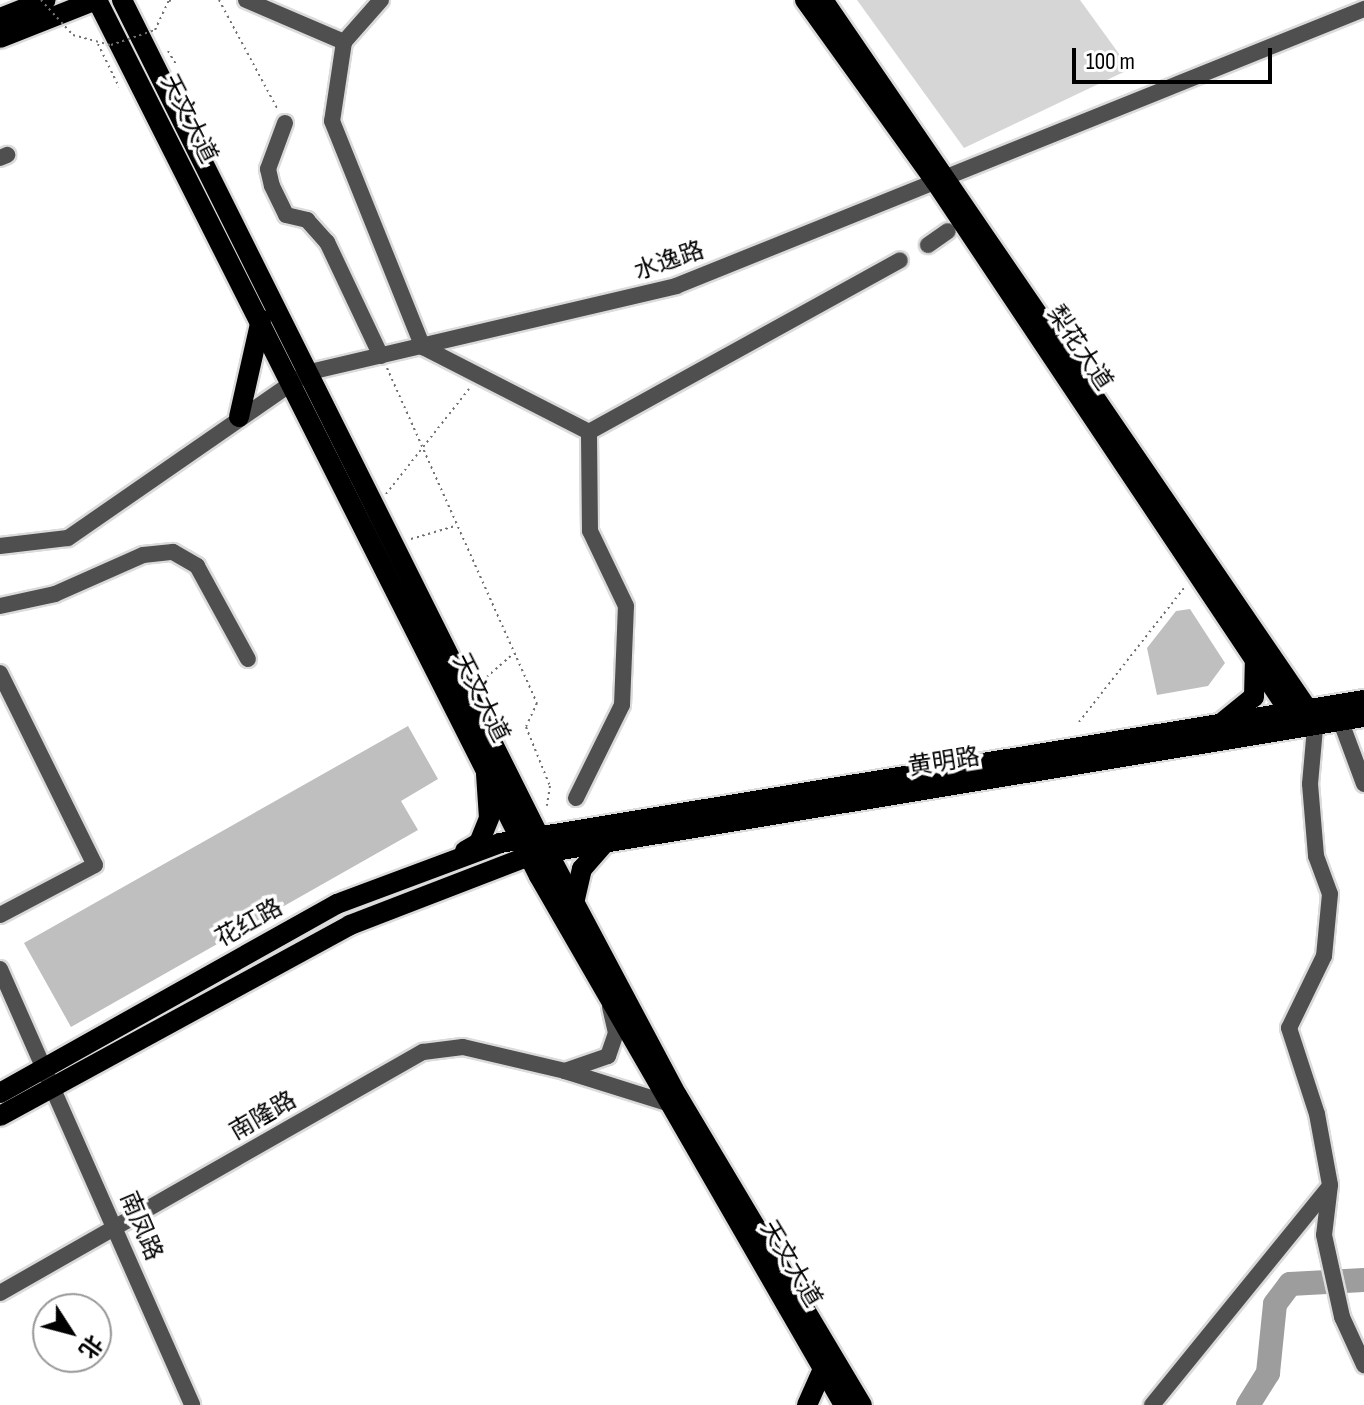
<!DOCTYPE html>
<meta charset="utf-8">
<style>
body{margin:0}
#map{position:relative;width:1364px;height:1405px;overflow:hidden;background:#fff;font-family:"Sofia Sans Condensed","Noto Sans SC",sans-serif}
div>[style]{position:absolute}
.green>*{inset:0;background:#d6d6d6}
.river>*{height:24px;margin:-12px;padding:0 12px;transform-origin:12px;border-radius:12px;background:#9d9d9d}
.building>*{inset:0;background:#bfbfbf}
.path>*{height:2px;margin-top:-1px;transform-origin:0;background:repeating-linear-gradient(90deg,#717171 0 2px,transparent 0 6px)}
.roads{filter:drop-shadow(2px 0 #dbdbdb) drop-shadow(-2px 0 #dbdbdb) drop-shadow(0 2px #dbdbdb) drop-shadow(0 -2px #dbdbdb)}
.minor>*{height:16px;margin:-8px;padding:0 8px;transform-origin:8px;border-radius:8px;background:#4f4f4f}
.major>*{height:20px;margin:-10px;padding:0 10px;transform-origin:10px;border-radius:10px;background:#000}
.path-bridge>*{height:2px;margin-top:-1px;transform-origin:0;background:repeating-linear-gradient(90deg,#717171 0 2px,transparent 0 6px)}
span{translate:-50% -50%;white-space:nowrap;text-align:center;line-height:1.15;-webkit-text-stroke:7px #fff;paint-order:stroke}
.street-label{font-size:24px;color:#000}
.north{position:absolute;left:32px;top:1293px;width:80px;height:80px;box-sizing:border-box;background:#fff;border:2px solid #999;border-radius:50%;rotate:126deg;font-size:22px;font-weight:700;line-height:32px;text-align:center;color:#000}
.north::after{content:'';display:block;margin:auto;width:28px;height:36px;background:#000;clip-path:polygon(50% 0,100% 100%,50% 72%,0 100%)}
.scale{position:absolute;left:1072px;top:48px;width:200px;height:36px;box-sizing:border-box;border:4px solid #000;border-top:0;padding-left:10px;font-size:24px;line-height:28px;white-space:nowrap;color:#000;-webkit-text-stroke:6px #fff;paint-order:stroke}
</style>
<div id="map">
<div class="green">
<div style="clip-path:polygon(857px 0,1080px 0,1130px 69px,964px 148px)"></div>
</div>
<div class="river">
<div style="left:1248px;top:1405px;width:38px;rotate:-58deg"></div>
<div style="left:1268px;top:1373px;width:69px;rotate:-84.2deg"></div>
<div style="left:1275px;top:1304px;width:25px;rotate:-53deg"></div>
<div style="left:1290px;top:1284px;width:74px;rotate:-3.1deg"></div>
</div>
<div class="building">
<div style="clip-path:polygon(1190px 609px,1225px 663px,1208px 686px,1157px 695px,1147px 648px,1176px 611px)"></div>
<div style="clip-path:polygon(408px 726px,438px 779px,401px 801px,418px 830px,71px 1027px,24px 943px)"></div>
</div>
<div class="path">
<div style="left:219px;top:0;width:123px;rotate:61.8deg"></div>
<div style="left:169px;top:1px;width:3px;rotate:-18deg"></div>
<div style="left:98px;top:44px;width:48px;rotate:64deg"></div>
<div style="left:168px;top:51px;width:17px;rotate:59deg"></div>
<div style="left:387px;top:368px;width:367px;rotate:65.9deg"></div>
<div style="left:537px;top:703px;width:26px;rotate:115deg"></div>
<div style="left:526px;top:727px;width:64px;rotate:67.9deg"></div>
<div style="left:550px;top:786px;width:20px;rotate:99deg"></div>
<div style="left:386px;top:494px;width:134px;rotate:-51.7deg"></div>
<div style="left:411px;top:539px;width:46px;rotate:-16.5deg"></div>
<div style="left:482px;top:681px;width:41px;rotate:-41.1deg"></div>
<div style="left:1079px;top:722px;width:170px;rotate:-51.9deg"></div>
</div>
<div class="roads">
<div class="minor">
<div style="left:246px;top:0;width:107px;rotate:23.2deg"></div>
<div style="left:381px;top:0;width:56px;rotate:131.4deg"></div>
<div style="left:344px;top:42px;width:80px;rotate:98.6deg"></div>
<div style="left:332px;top:121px;width:244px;rotate:68.1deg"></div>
<div style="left:423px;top:347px;width:186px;rotate:27.1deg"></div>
<div style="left:285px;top:123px;width:49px;rotate:110.3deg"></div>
<div style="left:268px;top:169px;width:17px;rotate:77deg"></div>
<div style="left:272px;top:186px;width:32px;rotate:64deg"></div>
<div style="left:286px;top:215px;width:22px;rotate:13deg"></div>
<div style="left:307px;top:220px;width:30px;rotate:48deg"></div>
<div style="left:327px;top:242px;width:126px;rotate:64.7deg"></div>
<div style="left:0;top:158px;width:8px;rotate:-23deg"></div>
<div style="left:928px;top:245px;width:24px;rotate:-35deg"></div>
<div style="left:0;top:546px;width:68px;rotate:-6.7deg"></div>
<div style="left:68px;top:538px;width:290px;rotate:-34.7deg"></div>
<div style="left:306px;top:373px;width:380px;rotate:-13.2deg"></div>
<div style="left:676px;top:286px;width:742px;rotate:-21.93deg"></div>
<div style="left:0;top:606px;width:56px;rotate:-12.3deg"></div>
<div style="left:55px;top:594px;width:96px;rotate:-23.9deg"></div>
<div style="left:143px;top:555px;width:30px;rotate:-6deg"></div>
<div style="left:173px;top:552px;width:28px;rotate:30deg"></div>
<div style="left:197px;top:566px;width:106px;rotate:61.3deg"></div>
<div style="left:0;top:673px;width:214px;rotate:63.7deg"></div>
<div style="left:95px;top:865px;width:107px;rotate:152.2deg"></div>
<div style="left:1341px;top:722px;width:66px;rotate:69.6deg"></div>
<div style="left:1315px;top:728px;width:56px;rotate:95.1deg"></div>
<div style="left:1310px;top:784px;width:72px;rotate:85.2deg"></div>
<div style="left:1316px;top:856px;width:40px;rotate:69.8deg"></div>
<div style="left:1330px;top:894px;width:62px;rotate:95.5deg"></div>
<div style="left:1324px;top:956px;width:80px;rotate:115.9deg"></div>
<div style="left:1289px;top:1028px;width:90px;rotate:72deg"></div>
<div style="left:1317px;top:1114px;width:72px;rotate:79.6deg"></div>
<div style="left:1330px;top:1185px;width:50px;rotate:96.8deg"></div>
<div style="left:1324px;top:1235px;width:84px;rotate:77.6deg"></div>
<div style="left:1342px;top:1317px;width:53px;rotate:65.4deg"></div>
<div style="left:576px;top:798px;width:104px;rotate:-63.7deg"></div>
<div style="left:622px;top:705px;width:99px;rotate:-87.7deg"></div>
<div style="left:626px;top:606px;width:83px;rotate:-115.6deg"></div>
<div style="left:590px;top:531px;width:99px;rotate:-90.6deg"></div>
<div style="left:589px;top:432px;width:355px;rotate:-28.9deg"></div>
<div style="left:0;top:969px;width:476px;rotate:66.2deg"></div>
<div style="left:610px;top:1007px;width:27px;rotate:77deg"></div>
<div style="left:616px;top:1033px;width:24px;rotate:109deg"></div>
<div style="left:608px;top:1056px;width:46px;rotate:160.8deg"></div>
<div style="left:565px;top:1071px;width:104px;rotate:17.4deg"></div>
<div style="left:0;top:1293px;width:487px;rotate:-29.7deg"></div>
<div style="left:423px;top:1052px;width:40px;rotate:-7.1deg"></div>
<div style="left:463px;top:1047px;width:105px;rotate:13.2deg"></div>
<div style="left:1152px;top:1405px;width:281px;rotate:-50.9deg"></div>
</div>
<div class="major">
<div style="left:97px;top:0;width:981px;rotate:63.23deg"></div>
<div style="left:539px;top:876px;width:611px;rotate:60.03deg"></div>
<div style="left:122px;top:0;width:934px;rotate:63.49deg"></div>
<div style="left:539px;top:836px;width:293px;rotate:62deg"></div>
<div style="left:677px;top:1095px;width:361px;rotate:59.2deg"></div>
<div style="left:805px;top:0;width:223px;rotate:54.3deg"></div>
<div style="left:935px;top:181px;width:652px;rotate:56.26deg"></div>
<div style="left:823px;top:0;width:872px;rotate:55.65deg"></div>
<div style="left:0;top:18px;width:49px;rotate:-21.4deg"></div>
<div style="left:0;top:38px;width:103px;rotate:-21.6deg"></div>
<div style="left:239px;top:417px;width:100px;rotate:-77.3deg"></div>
<div style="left:1224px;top:721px;width:38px;rotate:-39deg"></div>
<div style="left:1254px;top:697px;width:40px;rotate:-88.6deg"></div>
<div style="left:465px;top:851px;width:16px;rotate:-30deg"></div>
<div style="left:479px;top:843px;width:27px;rotate:-68deg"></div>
<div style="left:489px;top:818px;width:44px;rotate:-93.9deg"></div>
<div style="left:575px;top:899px;width:31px;rotate:-77deg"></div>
<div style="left:582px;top:869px;width:35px;rotate:-49deg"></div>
<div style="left:0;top:1093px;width:386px;rotate:-29.3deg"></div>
<div style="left:337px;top:904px;width:174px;rotate:-20.5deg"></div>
<div style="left:500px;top:843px;width:876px;rotate:-9.4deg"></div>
<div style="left:0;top:1116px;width:399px;rotate:-28.6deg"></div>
<div style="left:350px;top:925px;width:194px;rotate:-21.1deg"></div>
<div style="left:531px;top:855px;width:844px;rotate:-9.41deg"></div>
<div style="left:807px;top:1405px;width:39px;rotate:-66deg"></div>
</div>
</div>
<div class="path-bridge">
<div style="left:41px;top:0;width:47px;rotate:47.6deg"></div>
<div style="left:73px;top:35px;width:39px;rotate:15deg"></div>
<div style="left:111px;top:45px;width:46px;rotate:-18.8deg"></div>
<div style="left:155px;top:30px;width:33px;rotate:-65deg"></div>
</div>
<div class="street-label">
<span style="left:189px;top:119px;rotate:63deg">天文大道</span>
<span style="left:669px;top:261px;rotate:-19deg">水逸路</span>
<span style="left:1080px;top:348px;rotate:56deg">梨花大道</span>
<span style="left:481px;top:698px;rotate:63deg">天文大道</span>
<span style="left:944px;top:762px;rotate:-9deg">黄明路</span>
<span style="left:249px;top:923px;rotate:-29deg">花红路</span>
<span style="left:263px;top:1116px;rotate:-30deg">南隆路</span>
<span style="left:141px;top:1226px;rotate:67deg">南凤路</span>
<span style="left:791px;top:1264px;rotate:59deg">天文大道</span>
</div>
<div class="north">北</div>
<div class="scale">100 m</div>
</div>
